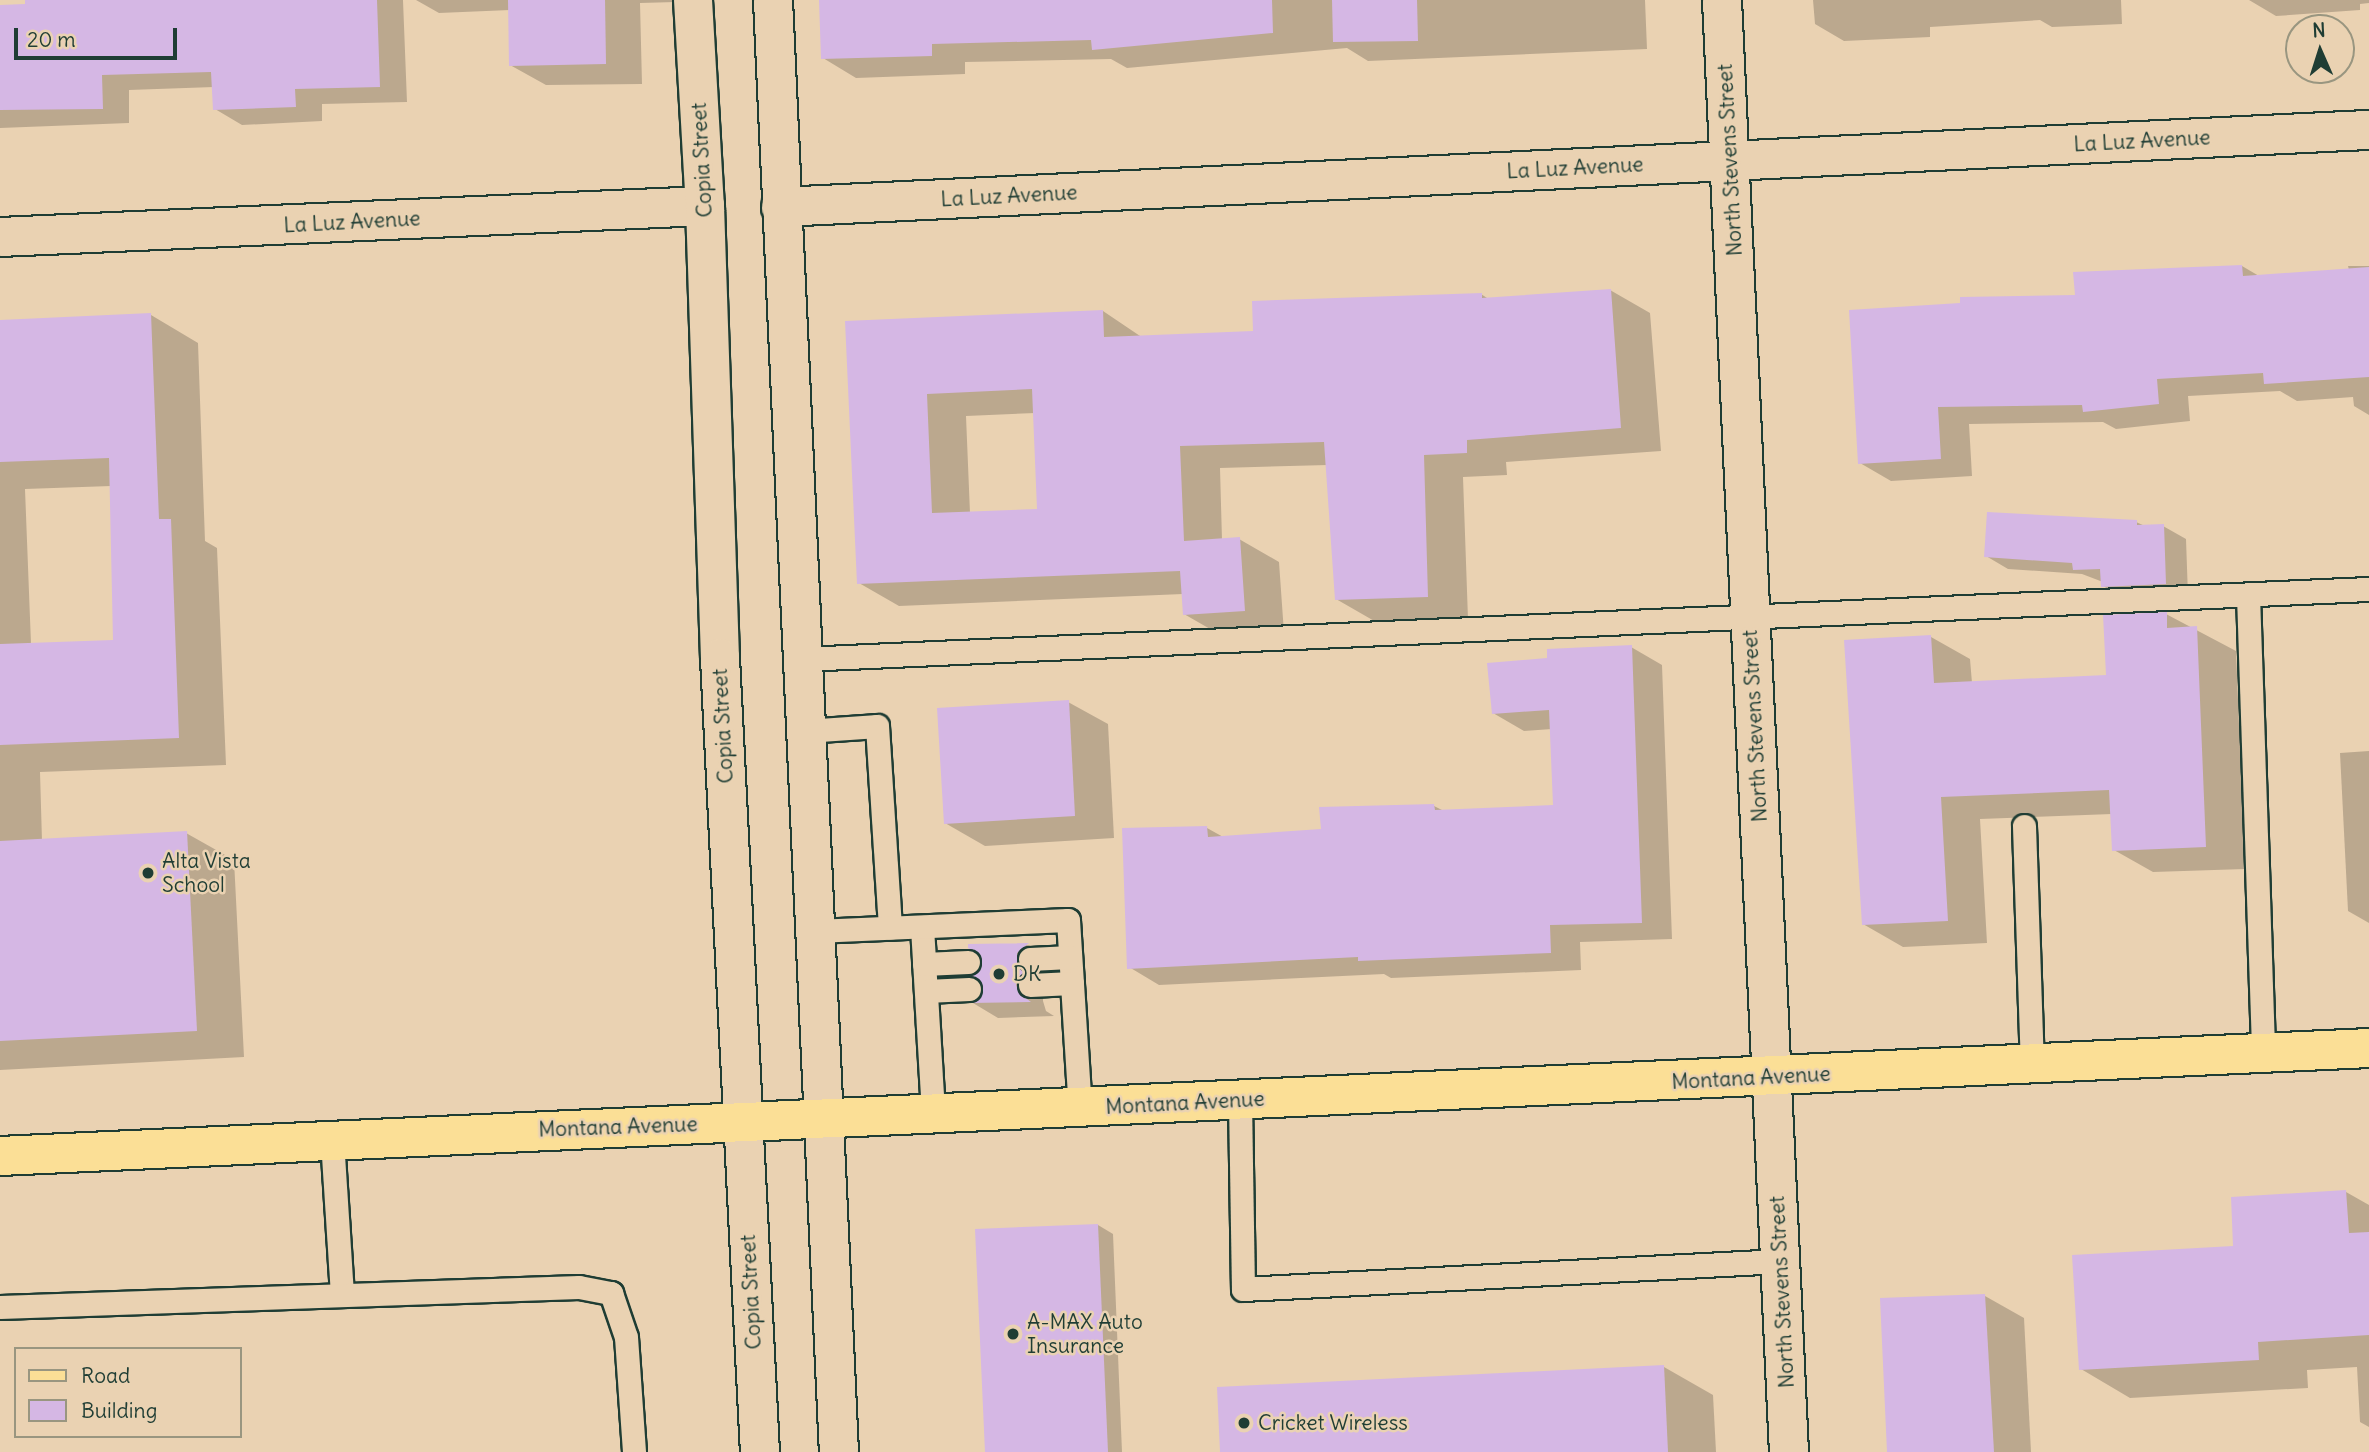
<!DOCTYPE html>
<style>
body{margin:0}
#map{position:relative;width:2369px;height:1452px;overflow:hidden;background:#ead2b2;font-family:Delius,sans-serif}
div>[style]{position:absolute}
.shadow>*{inset:0;background:#0003}
.building>*{inset:0;background:#d5b7e4}
.roads{filter:drop-shadow(2px 0 #1f3d34) drop-shadow(-2px 0 #1f3d34) drop-shadow(0 2px #1f3d34) drop-shadow(0 -2px #1f3d34)}
.service>*{height:23px;margin:-11.5px;padding:0 11.5px;transform-origin:11.5px;border-radius:11.5px;background:#ead2b2}
.minor>*{height:38px;margin:-19px;padding:0 19px;transform-origin:19px;border-radius:19px;background:#ead2b2}
.secondary>*{height:38px;margin:-19px;padding:0 19px;transform-origin:19px;border-radius:19px;background:#ead2b2}
.primary>*{height:38px;margin:-19px;padding:0 19px;transform-origin:19px;border-radius:19px;background:#fbdf96}
.dots>*{width:19px;height:19px;translate:-50% -50%;box-sizing:border-box;border:4px solid #ead2b2;border-radius:50%}
span{translate:-50% -50%;white-space:nowrap;text-align:center;line-height:1.15;-webkit-text-stroke:5px #ead2b2;paint-order:stroke}
.street-label{font-size:21px;color:#1f3d34}
.poi-label{font-size:21px;color:#1f3d34}
.left{translate:0 -50%;text-align:left}
.legend{position:absolute;left:14px;top:1347px;width:228px;height:91px;box-sizing:border-box;background:#ead2b2;border:2px solid #999680;margin:0;padding:9px 12px;list-style:none;font-size:21px;color:#1f3d34}
.legend li{display:flex;align-items:center;gap:14px;height:35px}
.legend b{width:35px;border:2px solid #999680}
.north{position:absolute;left:2285px;top:14px;width:70px;height:70px;box-sizing:border-box;background:#ead2b2;border:2px solid #999680;border-radius:50%;rotate:357deg;font-size:19px;font-weight:700;line-height:28px;text-align:center;color:#1f3d34}
.north::after{content:'';display:block;margin:auto;width:24px;height:32px;background:#1f3d34;clip-path:polygon(50% 0,100% 100%,50% 72%,0 100%)}
.scale{position:absolute;left:14px;top:28px;width:163px;height:32px;box-sizing:border-box;border:4px solid #1f3d34;border-top:0;padding-left:9px;font-size:21px;line-height:24px;white-space:nowrap;color:#1f3d34;-webkit-text-stroke:5px #ead2b2;paint-order:stroke}
</style>
<div id="map">
<div class="shadow">
<div style="clip-path:polygon(26px 0,403px 0,407px 102px,322px 104px,322px 121px,242px 125px,215px 109px,214px 87px,129px 90px,129px 123px,0 128px,0 7px,27px 6px)"></div>
<div style="clip-path:polygon(416px 0,676px 0,676px 2px,640px 3px,642px 84px,546px 85px,510px 65px,510px 10px,439px 13px)"></div>
<div style="clip-path:polygon(821px 0,1645px 0,1647px 49px,1368px 61px,1347px 48px,1127px 68px,1111px 59px,965px 62px,965px 74px,856px 78px,823px 58px)"></div>
<div style="clip-path:polygon(1813px 0,2121px 0,2122px 24px,2052px 27px,2040px 20px,1930px 27px,1930px 37px,1844px 41px,1815px 24px)"></div>
<div style="clip-path:polygon(2249px 0,2369px 0,2369px 3px,2360px 4px,2360px 10px,2276px 16px)"></div>
<div style="clip-path:polygon(2242px 266px,2259px 276px,2349px 270px,2348px 266px,2369px 266px,2369px 415px,2354px 406px,2353px 397px,2297px 401px,2280px 391px,2188px 396px,2190px 421px,2116px 429px,2103px 422px,1969px 424px,1972px 476px,1891px 481px,1860px 463px,2077px 297px)"></div>
<div style="clip-path:polygon(evenodd,1610px 290px,1650px 313px,1661px 451px,1506px 462px,1507px 475px,1463px 477px,1468px 619px,1376px 622px,1336px 599px,1328px 465px,1220px 468px,1222px 540px,1239px 539px,1279px 562px,1284px 633px,1224px 637px,1184px 614px,1183px 594px,899px 606px,859px 583px,847px 323px,1103px 311px,1143px 338px,1255px 333px,1481px 294px,1490px 300px,1610px 290px,1035px 413px,1039px 510px,970px 513px,966px 416px,1035px 413px)"></div>
<div style="clip-path:polygon(evenodd,151px 315px,198px 343px,205px 541px,217px 548px,226px 765px,40px 772px,42px 841px,186px 833px,234px 860px,244px 1057px,0 1070px,0 321px,151px 315px,111px 486px,115px 641px,31px 644px,25px 489px,111px 486px)"></div>
<div style="clip-path:polygon(2136px 522px,2145px 526px,2163px 526px,2186px 539px,2188px 596px,2126px 599px,2103px 586px,2103px 582px,2082px 574px,2008px 569px,1986px 556px)"></div>
<div style="clip-path:polygon(2166px 614px,2236px 651px,2245px 869px,2153px 872px,2114px 850px,2112px 814px,1980px 819px,1987px 943px,1903px 947px,1863px 924px,1931px 637px,1970px 659px,1972px 683px,2108px 677px)"></div>
<div style="clip-path:polygon(1631px 647px,1662px 665px,1672px 939px,1580px 942px,1581px 970px,1391px 978px,1384px 974px,1159px 985px,1129px 967px,1207px 828px,1225px 838px,1323px 831px,1434px 806px,1444px 811px,1554px 807px,1552px 729px,1524px 731px,1493px 713px,1549px 660px)"></div>
<div style="clip-path:polygon(1068px 702px,1108px 724px,1114px 838px,985px 846px,945px 823px)"></div>
<div style="clip-path:polygon(2369px 751px,2369px 923px,2348px 911px,2340px 753px)"></div>
<div style="clip-path:polygon(1029px 945px,1055px 960px,1044px 969px,1043px 1001px,1046px 1011px,1054px 1016px,998px 1018px,973px 1003px,978px 1002px,985px 989px,982px 954px,969px 946px)"></div>
<div style="clip-path:polygon(2346px 1192px,2369px 1205px,2369px 1427px,2360px 1422px,2357px 1367px,2307px 1370px,2308px 1388px,2130px 1398px,2081px 1369px,2235px 1248px)"></div>
<div style="clip-path:polygon(1098px 1225px,1113px 1234px,1122px 1452px,987px 1452px)"></div>
<div style="clip-path:polygon(1985px 1296px,2024px 1318px,2031px 1452px,1889px 1452px)"></div>
<div style="clip-path:polygon(1664px 1367px,1713px 1395px,1716px 1452px,1222px 1452px)"></div>
</div>
<div class="building">
<div style="clip-path:polygon(25px 0,377px 0,380px 87px,295px 89px,296px 107px,213px 110px,211px 72px,102px 75px,103px 109px,0 110px,0 5px,25px 4px)"></div>
<div style="clip-path:polygon(508px 0,605px 0,606px 64px,509px 66px)"></div>
<div style="clip-path:polygon(819px 0,1272px 0,1273px 33px,1092px 50px,1091px 40px,932px 44px,932px 56px,821px 59px)"></div>
<div style="clip-path:polygon(1332px 0,1417px 0,1418px 41px,1333px 42px)"></div>
<div style="clip-path:polygon(2242px 265px,2243px 276px,2369px 267px,2369px 377px,2264px 384px,2263px 373px,2157px 379px,2159px 404px,2083px 412px,2082px 405px,1938px 407px,1941px 459px,1858px 464px,1849px 310px,1960px 303px,1960px 297px,2075px 295px,2073px 272px)"></div>
<div style="clip-path:polygon(evenodd,1611px 289px,1621px 428px,1467px 440px,1467px 453px,1424px 455px,1428px 597px,1335px 600px,1324px 442px,1180px 446px,1184px 541px,1240px 537px,1245px 611px,1183px 615px,1180px 571px,857px 584px,845px 321px,1103px 310px,1104px 337px,1253px 331px,1252px 301px,1482px 293px,1482px 298px,1611px 289px,1032px 389px,1037px 509px,932px 513px,927px 394px,1032px 389px)"></div>
<div style="clip-path:polygon(151px 313px,159px 519px,171px 519px,179px 738px,0 745px,0 644px,113px 640px,109px 458px,0 462px,0 320px)"></div>
<div style="clip-path:polygon(1987px 512px,2137px 520px,2137px 525px,2164px 524px,2166px 584px,2101px 587px,2100px 569px,2073px 570px,2072px 563px,1984px 557px)"></div>
<div style="clip-path:polygon(2167px 612px,2167px 628px,2197px 626px,2206px 847px,2112px 851px,2109px 790px,1941px 797px,1948px 921px,1862px 925px,1844px 640px,1931px 635px,1934px 683px,2106px 675px,2103px 615px)"></div>
<div style="clip-path:polygon(1632px 645px,1642px 923px,1550px 925px,1551px 953px,1358px 961px,1358px 957px,1127px 969px,1122px 828px,1207px 826px,1208px 837px,1321px 829px,1319px 807px,1434px 804px,1435px 810px,1553px 805px,1549px 710px,1492px 714px,1487px 663px,1547px 658px,1547px 649px)"></div>
<div style="clip-path:polygon(1069px 700px,1075px 816px,944px 824px,937px 708px)"></div>
<div style="clip-path:polygon(187px 831px,197px 1031px,0 1041px,0 841px)"></div>
<div style="clip-path:polygon(1029px 943px,1017px 953px,1018px 966px,1026px 972px,1018px 978px,1016px 985px,1019px 993px,1031px 1002px,969px 1003px,977px 1000px,983px 989px,980px 981px,971px 975px,981px 968px,980px 955px,968px 948px,968px 944px)"></div>
<div style="clip-path:polygon(2346px 1190px,2349px 1233px,2369px 1232px,2369px 1335px,2258px 1342px,2259px 1360px,2079px 1370px,2072px 1255px,2233px 1246px,2231px 1197px)"></div>
<div style="clip-path:polygon(1098px 1224px,1108px 1452px,985px 1452px,975px 1229px)"></div>
<div style="clip-path:polygon(1985px 1294px,1994px 1452px,1887px 1452px,1880px 1298px)"></div>
<div style="clip-path:polygon(1664px 1365px,1668px 1452px,1220px 1452px,1217px 1387px)"></div>
</div>
<div class="roads">
<div class="service">
<div style="left:2248px;top:595px;width:458px;rotate:88.1deg"></div>
<div style="left:802px;top:659px;width:1569px;rotate:-2.56deg"></div>
<div style="left:806px;top:731px;width:71px;rotate:-4deg"></div>
<div style="left:877px;top:726px;width:202px;rotate:86.3deg"></div>
<div style="left:2024px;top:826px;width:239px;rotate:88.1deg"></div>
<div style="left:922px;top:927px;width:187px;rotate:86.6deg"></div>
<div style="left:815px;top:931px;width:253px;rotate:-2.5deg"></div>
<div style="left:1068px;top:920px;width:189px;rotate:86.4deg"></div>
<div style="left:1030px;top:959px;width:40px;rotate:-2.9deg"></div>
<div style="left:924px;top:964px;width:44px;rotate:-2.6deg"></div>
<div style="left:1030px;top:985px;width:42px;rotate:-2.7deg"></div>
<div style="left:926px;top:991px;width:43px;rotate:-2.7deg"></div>
<div style="left:1240px;top:1100px;width:189px;rotate:89.1deg"></div>
<div style="left:1243px;top:1289px;width:538px;rotate:-2.98deg"></div>
<div style="left:332px;top:1140px;width:155px;rotate:86.3deg"></div>
<div style="left:0;top:1307px;width:579px;rotate:-1.98deg"></div>
<div style="left:579px;top:1287px;width:33px;rotate:11deg"></div>
<div style="left:611px;top:1293px;width:46px;rotate:71.2deg"></div>
<div style="left:626px;top:1337px;width:115px;rotate:86deg"></div>
</div>
<div class="minor">
<div style="left:1722px;top:0;width:1454px;rotate:87.36deg"></div>
<div style="left:781px;top:207px;width:1590px;rotate:-2.78deg"></div>
<div style="left:0;top:237px;width:706px;rotate:-2.52deg"></div>
</div>
<div class="secondary">
<div style="left:693px;top:0;width:206px;rotate:86.7deg"></div>
<div style="left:705px;top:206px;width:452px;rotate:88.1deg"></div>
<div style="left:720px;top:658px;width:795px;rotate:87.12deg"></div>
<div style="left:773px;top:0;width:1453px;rotate:87.4deg"></div>
</div>
<div class="primary">
<div style="left:0;top:1156px;width:2371px;rotate:-2.61deg"></div>
</div>
</div>
<div class="dots">
<div style="left:148px;top:873px;background:#1f3d34"></div>
<div style="left:999px;top:974px;background:#1f3d34"></div>
<div style="left:1013px;top:1334px;background:#1f3d34"></div>
<div style="left:1244px;top:1423px;background:#1f3d34"></div>
</div>
<div class="street-label">
<span style="left:2142px;top:141px;rotate:-3deg">La Luz Avenue</span>
<span style="left:702px;top:160px;rotate:-93deg">Copia Street</span>
<span style="left:1730px;top:160px;rotate:-93deg">North Stevens Street</span>
<span style="left:1575px;top:168px;rotate:-3deg">La Luz Avenue</span>
<span style="left:1009px;top:196px;rotate:-3deg">La Luz Avenue</span>
<span style="left:352px;top:222px;rotate:-3deg">La Luz Avenue</span>
<span style="left:723px;top:726px;rotate:-93deg">Copia Street</span>
<span style="left:1755px;top:726px;rotate:-93deg">North Stevens Street</span>
<span style="left:1751px;top:1078px;rotate:-3deg">Montana Avenue</span>
<span style="left:1185px;top:1103px;rotate:-3deg">Montana Avenue</span>
<span style="left:618px;top:1127px;rotate:-2deg">Montana Avenue</span>
<span style="left:751px;top:1292px;rotate:-93deg">Copia Street</span>
<span style="left:1782px;top:1292px;rotate:-93deg">North Stevens Street</span>
</div>
<div class="poi-label">
<span class="left" style="left:162px;top:873px">Alta Vista<br>School</span>
<span class="left" style="left:1013px;top:974px">DK</span>
<span class="left" style="left:1027px;top:1334px">A-MAX Auto<br>Insurance</span>
<span class="left" style="left:1258px;top:1423px">Cricket Wireless</span>
</div>
<ul class="legend">
<li><b style="height:9px;background:#fbdf96"></b>Road</li>
<li><b style="height:19px;background:#d5b7e4"></b>Building</li>
</ul>
<div class="north">N</div>
<div class="scale">20 m</div>
</div>
